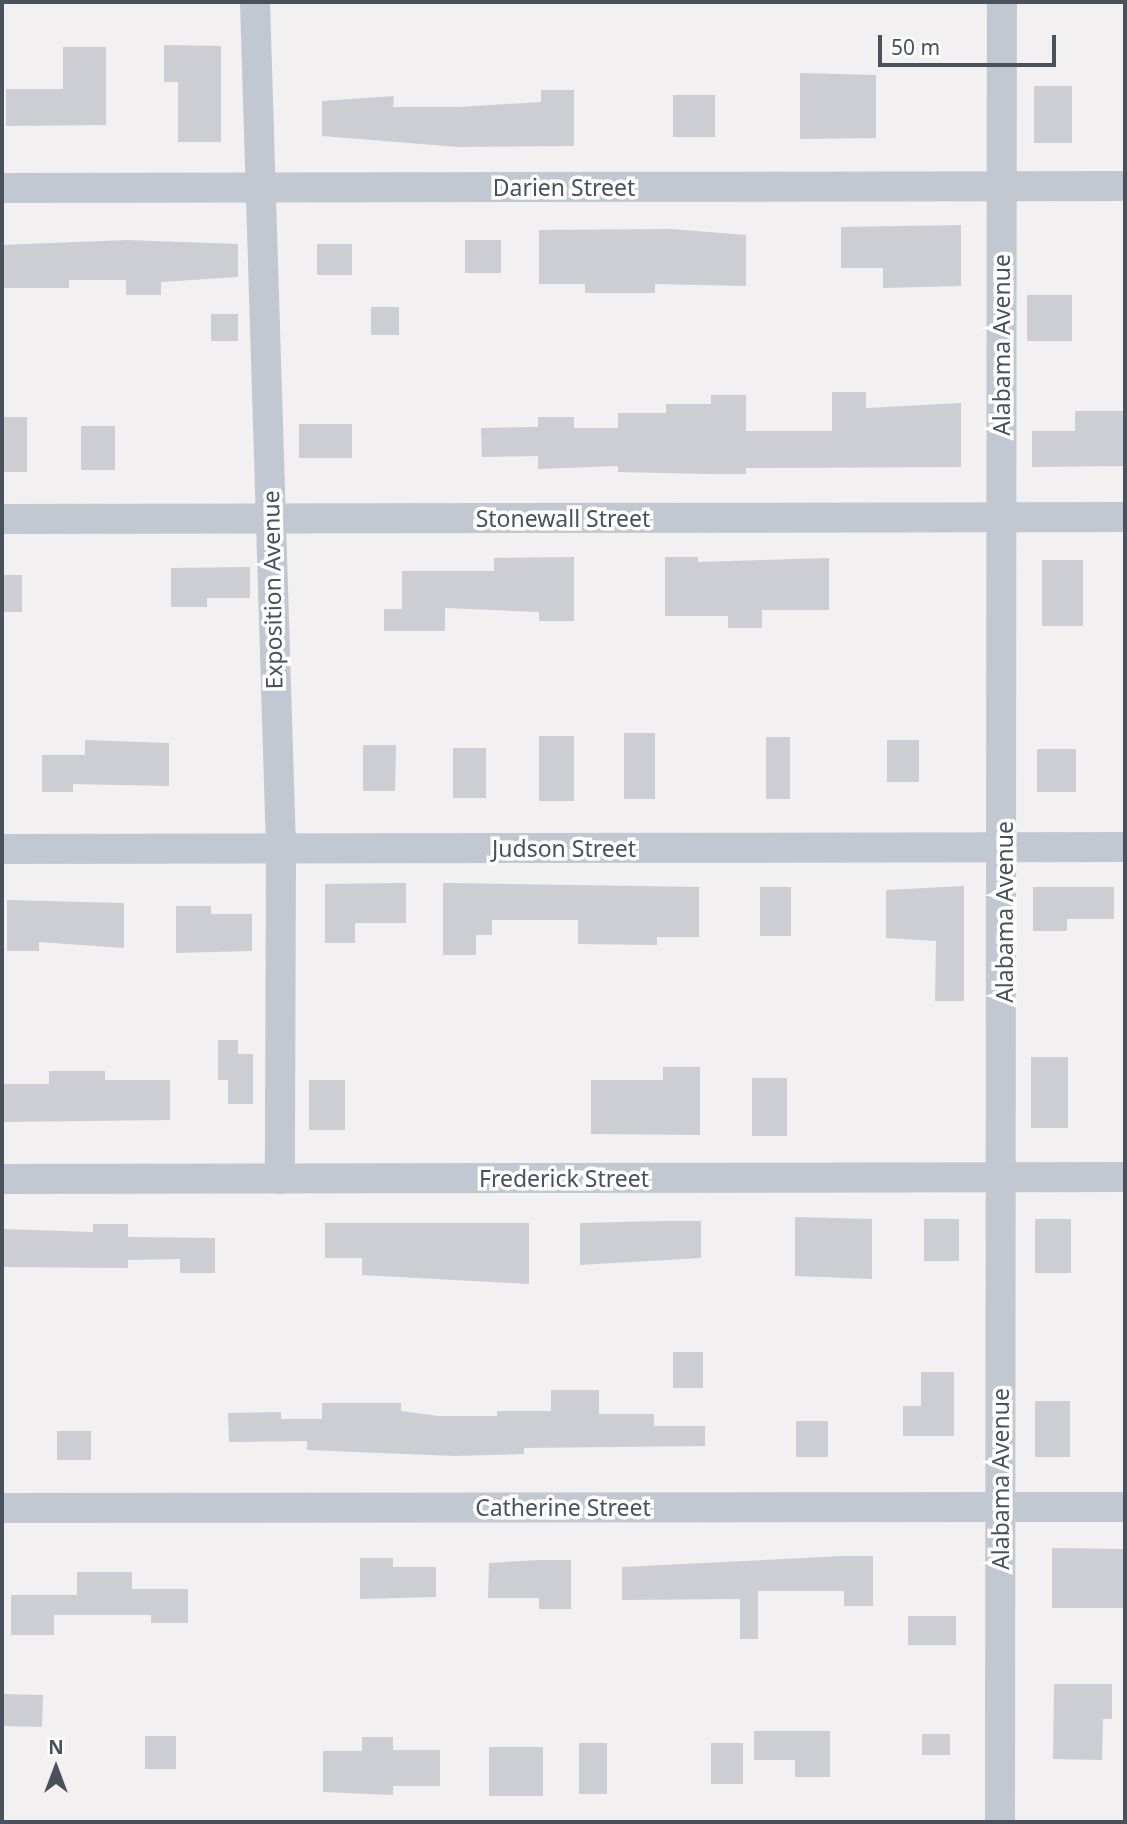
<!DOCTYPE html>
<style>
body{margin:0}
#map{position:relative;width:1127px;height:1824px;overflow:hidden;background:#f2f0f0;font-family:"Noto Sans",sans-serif}
div>[style]{position:absolute}
.building>*{inset:0;background:#cdced4}
.minor>*{height:30px;margin:-15px;padding:0 15px;transform-origin:15px;border-radius:15px;background:#c1c8d1}
span{translate:-50% -50%;white-space:nowrap;text-align:center;line-height:1.15;-webkit-text-stroke:7px #fff;paint-order:stroke}
.street-label{font-size:23px;color:#48515c}
.frame{position:absolute;inset:0;border:4px solid #48515c;pointer-events:none}
.north{position:absolute;left:21px;top:1733px;width:70px;height:70px;-webkit-text-stroke:5px #fff;paint-order:stroke;rotate:0deg;font-size:19px;font-weight:700;line-height:28px;text-align:center;color:#48515c}
.north::after{content:'';display:block;margin:auto;width:24px;height:32px;background:#48515c;clip-path:polygon(50% 0,100% 100%,50% 72%,0 100%)}
.scale{position:absolute;left:878px;top:35px;width:178px;height:32px;box-sizing:border-box;border:4px solid #48515c;border-top:0;padding-left:9px;font-size:21px;line-height:24px;white-space:nowrap;color:#48515c;-webkit-text-stroke:5px #fff;paint-order:stroke}
</style>
<div id="map">
<div class="building">
<div style="clip-path:polygon(164px 45px,221px 46px,221px 142px,178px 142px,178px 82px,164px 82px)"></div>
<div style="clip-path:polygon(63px 47px,106px 47px,106px 125px,6px 126px,6px 89px,63px 89px)"></div>
<div style="clip-path:polygon(800px 73px,876px 75px,876px 138px,800px 139px)"></div>
<div style="clip-path:polygon(1034px 86px,1072px 86px,1072px 143px,1034px 143px)"></div>
<div style="clip-path:polygon(541px 90px,574px 90px,574px 146px,458px 147px,322px 136px,322px 101px,394px 96px,393px 107px,458px 107px,541px 102px)"></div>
<div style="clip-path:polygon(673px 95px,715px 95px,715px 137px,673px 137px)"></div>
<div style="clip-path:polygon(961px 225px,961px 286px,883px 288px,883px 268px,841px 268px,841px 227px)"></div>
<div style="clip-path:polygon(671px 229px,746px 235px,746px 286px,655px 284px,655px 293px,585px 293px,585px 284px,539px 284px,539px 230px)"></div>
<div style="clip-path:polygon(126px 240px,238px 244px,238px 277px,161px 282px,161px 295px,126px 295px,126px 280px,69px 280px,69px 288px,2px 288px,2px 245px)"></div>
<div style="clip-path:polygon(465px 240px,501px 240px,501px 273px,465px 273px)"></div>
<div style="clip-path:polygon(317px 244px,352px 244px,352px 275px,317px 275px)"></div>
<div style="clip-path:polygon(1027px 295px,1072px 295px,1072px 341px,1027px 341px)"></div>
<div style="clip-path:polygon(371px 307px,399px 307px,399px 335px,371px 335px)"></div>
<div style="clip-path:polygon(211px 314px,238px 314px,238px 341px,211px 341px)"></div>
<div style="clip-path:polygon(832px 392px,866px 392px,866px 408px,961px 403px,961px 467px,746px 468px,746px 474px,711px 474px,618px 472px,618px 466px,538px 469px,538px 456px,482px 457px,481px 428px,538px 427px,538px 417px,574px 417px,574px 428px,618px 428px,618px 413px,666px 413px,666px 404px,711px 404px,711px 395px,746px 395px,746px 431px,832px 431px)"></div>
<div style="clip-path:polygon(1075px 411px,1125px 411px,1125px 466px,1032px 467px,1032px 431px,1075px 431px)"></div>
<div style="clip-path:polygon(2px 417px,27px 417px,27px 472px,2px 472px)"></div>
<div style="clip-path:polygon(299px 424px,352px 424px,352px 458px,299px 458px)"></div>
<div style="clip-path:polygon(81px 426px,115px 426px,115px 470px,81px 470px)"></div>
<div style="clip-path:polygon(574px 557px,574px 621px,539px 621px,539px 612px,445px 608px,445px 631px,384px 631px,384px 609px,402px 609px,402px 571px,494px 571px,494px 558px)"></div>
<div style="clip-path:polygon(665px 557px,698px 557px,698px 562px,829px 558px,829px 610px,762px 610px,762px 628px,728px 628px,728px 616px,665px 616px)"></div>
<div style="clip-path:polygon(1042px 560px,1083px 560px,1083px 626px,1042px 626px)"></div>
<div style="clip-path:polygon(250px 567px,250px 598px,207px 598px,207px 607px,171px 607px,171px 568px)"></div>
<div style="clip-path:polygon(2px 575px,22px 575px,22px 612px,2px 612px)"></div>
<div style="clip-path:polygon(624px 733px,655px 733px,655px 799px,624px 799px)"></div>
<div style="clip-path:polygon(539px 736px,574px 736px,574px 801px,539px 801px)"></div>
<div style="clip-path:polygon(766px 737px,790px 737px,790px 799px,766px 799px)"></div>
<div style="clip-path:polygon(85px 740px,169px 743px,169px 786px,73px 784px,73px 792px,42px 792px,42px 755px,85px 755px)"></div>
<div style="clip-path:polygon(887px 740px,919px 740px,919px 782px,887px 782px)"></div>
<div style="clip-path:polygon(363px 745px,396px 745px,395px 791px,363px 791px)"></div>
<div style="clip-path:polygon(453px 748px,486px 748px,486px 798px,453px 798px)"></div>
<div style="clip-path:polygon(1037px 749px,1076px 749px,1076px 792px,1037px 792px)"></div>
<div style="clip-path:polygon(406px 883px,406px 923px,355px 923px,355px 943px,325px 943px,325px 884px)"></div>
<div style="clip-path:polygon(443px 883px,699px 887px,699px 937px,657px 937px,657px 945px,578px 944px,578px 920px,492px 920px,492px 935px,476px 935px,476px 955px,443px 955px)"></div>
<div style="clip-path:polygon(964px 886px,964px 1001px,935px 1001px,936px 941px,886px 938px,886px 890px)"></div>
<div style="clip-path:polygon(760px 887px,791px 887px,791px 936px,760px 936px)"></div>
<div style="clip-path:polygon(1033px 887px,1114px 887px,1114px 919px,1067px 919px,1067px 931px,1033px 931px)"></div>
<div style="clip-path:polygon(7px 900px,124px 903px,124px 948px,39px 942px,39px 951px,7px 951px)"></div>
<div style="clip-path:polygon(176px 906px,211px 906px,211px 914px,252px 914px,252px 951px,176px 953px)"></div>
<div style="clip-path:polygon(218px 1040px,238px 1040px,238px 1054px,253px 1054px,253px 1104px,228px 1104px,228px 1080px,218px 1080px)"></div>
<div style="clip-path:polygon(1031px 1057px,1068px 1057px,1068px 1128px,1031px 1128px)"></div>
<div style="clip-path:polygon(663px 1067px,700px 1067px,700px 1135px,591px 1134px,591px 1080px,663px 1080px)"></div>
<div style="clip-path:polygon(49px 1071px,105px 1071px,105px 1080px,170px 1080px,170px 1120px,2px 1122px,2px 1084px,49px 1084px)"></div>
<div style="clip-path:polygon(752px 1078px,787px 1078px,787px 1136px,752px 1136px)"></div>
<div style="clip-path:polygon(309px 1080px,345px 1080px,345px 1130px,309px 1130px)"></div>
<div style="clip-path:polygon(795px 1217px,872px 1219px,872px 1279px,795px 1276px)"></div>
<div style="clip-path:polygon(924px 1219px,959px 1219px,959px 1261px,924px 1261px)"></div>
<div style="clip-path:polygon(1035px 1219px,1071px 1219px,1071px 1273px,1035px 1273px)"></div>
<div style="clip-path:polygon(666px 1221px,701px 1221px,701px 1258px,580px 1265px,580px 1223px)"></div>
<div style="clip-path:polygon(325px 1223px,529px 1223px,529px 1284px,362px 1275px,362px 1258px,325px 1258px)"></div>
<div style="clip-path:polygon(93px 1224px,128px 1224px,128px 1237px,215px 1238px,215px 1273px,180px 1273px,180px 1259px,128px 1260px,128px 1268px,2px 1267px,2px 1229px,93px 1232px)"></div>
<div style="clip-path:polygon(673px 1352px,703px 1352px,703px 1388px,673px 1388px)"></div>
<div style="clip-path:polygon(921px 1372px,954px 1372px,954px 1436px,903px 1436px,903px 1406px,921px 1406px)"></div>
<div style="clip-path:polygon(551px 1390px,599px 1390px,599px 1414px,654px 1414px,654px 1426px,705px 1426px,705px 1446px,524px 1448px,524px 1454px,454px 1456px,307px 1450px,307px 1441px,229px 1442px,228px 1413px,281px 1412px,281px 1419px,322px 1419px,322px 1403px,401px 1403px,401px 1411px,438px 1416px,497px 1416px,497px 1411px,551px 1411px)"></div>
<div style="clip-path:polygon(1035px 1401px,1070px 1401px,1070px 1457px,1035px 1457px)"></div>
<div style="clip-path:polygon(796px 1421px,828px 1421px,828px 1457px,796px 1457px)"></div>
<div style="clip-path:polygon(57px 1431px,91px 1431px,91px 1460px,57px 1460px)"></div>
<div style="clip-path:polygon(1052px 1548px,1125px 1549px,1125px 1608px,1052px 1608px)"></div>
<div style="clip-path:polygon(843px 1556px,873px 1556px,873px 1606px,844px 1606px,844px 1591px,758px 1591px,758px 1639px,740px 1639px,740px 1599px,622px 1600px,622px 1567px)"></div>
<div style="clip-path:polygon(360px 1558px,393px 1558px,393px 1567px,436px 1567px,436px 1597px,360px 1599px)"></div>
<div style="clip-path:polygon(539px 1560px,571px 1560px,571px 1609px,539px 1609px,539px 1598px,488px 1598px,489px 1563px)"></div>
<div style="clip-path:polygon(77px 1572px,132px 1572px,132px 1589px,188px 1589px,188px 1623px,151px 1623px,151px 1615px,54px 1615px,54px 1635px,11px 1635px,11px 1595px,77px 1595px)"></div>
<div style="clip-path:polygon(908px 1616px,956px 1616px,956px 1645px,908px 1645px)"></div>
<div style="clip-path:polygon(1054px 1684px,1112px 1684px,1112px 1719px,1103px 1719px,1102px 1760px,1053px 1759px)"></div>
<div style="clip-path:polygon(2px 1694px,43px 1695px,42px 1727px,2px 1726px)"></div>
<div style="clip-path:polygon(754px 1731px,830px 1731px,830px 1777px,795px 1777px,795px 1760px,754px 1760px)"></div>
<div style="clip-path:polygon(922px 1734px,950px 1734px,950px 1755px,922px 1755px)"></div>
<div style="clip-path:polygon(145px 1736px,176px 1736px,176px 1769px,145px 1769px)"></div>
<div style="clip-path:polygon(362px 1737px,393px 1737px,393px 1750px,440px 1750px,440px 1786px,393px 1786px,393px 1795px,323px 1792px,323px 1751px,362px 1751px)"></div>
<div style="clip-path:polygon(579px 1743px,607px 1743px,607px 1794px,579px 1794px)"></div>
<div style="clip-path:polygon(711px 1743px,743px 1743px,743px 1784px,711px 1784px)"></div>
<div style="clip-path:polygon(489px 1747px,543px 1747px,543px 1796px,489px 1796px)"></div>
</div>
<div class="minor">
<div style="left:255px;top:2px;width:847px;rotate:88.24deg"></div>
<div style="left:281px;top:849px;width:330px;rotate:90.2deg"></div>
<div style="left:2px;top:188px;width:1123px;rotate:-0.1deg"></div>
<div style="left:2px;top:519px;width:1123px;rotate:-0.1deg"></div>
<div style="left:2px;top:849px;width:1123px;rotate:-0.1deg"></div>
<div style="left:2px;top:1179px;width:1123px;rotate:-0.1deg"></div>
<div style="left:2px;top:1508px;width:1123px;rotate:-0.05deg"></div>
<div style="left:1000px;top:1822px;width:1820px;rotate:-89.94deg"></div>
</div>
<div class="street-label">
<span style="left:564px;top:187px">Darien Street</span>
<span style="left:1001px;top:345px;rotate:-90deg">Alabama Avenue</span>
<span style="left:563px;top:518px">Stonewall Street</span>
<span style="left:272px;top:590px;rotate:-91deg">Exposition Avenue</span>
<span style="left:564px;top:848px">Judson Street</span>
<span style="left:1004px;top:912px;rotate:-90deg">Alabama Avenue</span>
<span style="left:564px;top:1178px">Frederick Street</span>
<span style="left:1000px;top:1479px;rotate:-90deg">Alabama Avenue</span>
<span style="left:563px;top:1507px">Catherine Street</span>
</div>
<div class="frame"></div>
<div class="north">N</div>
<div class="scale">50 m</div>
</div>
